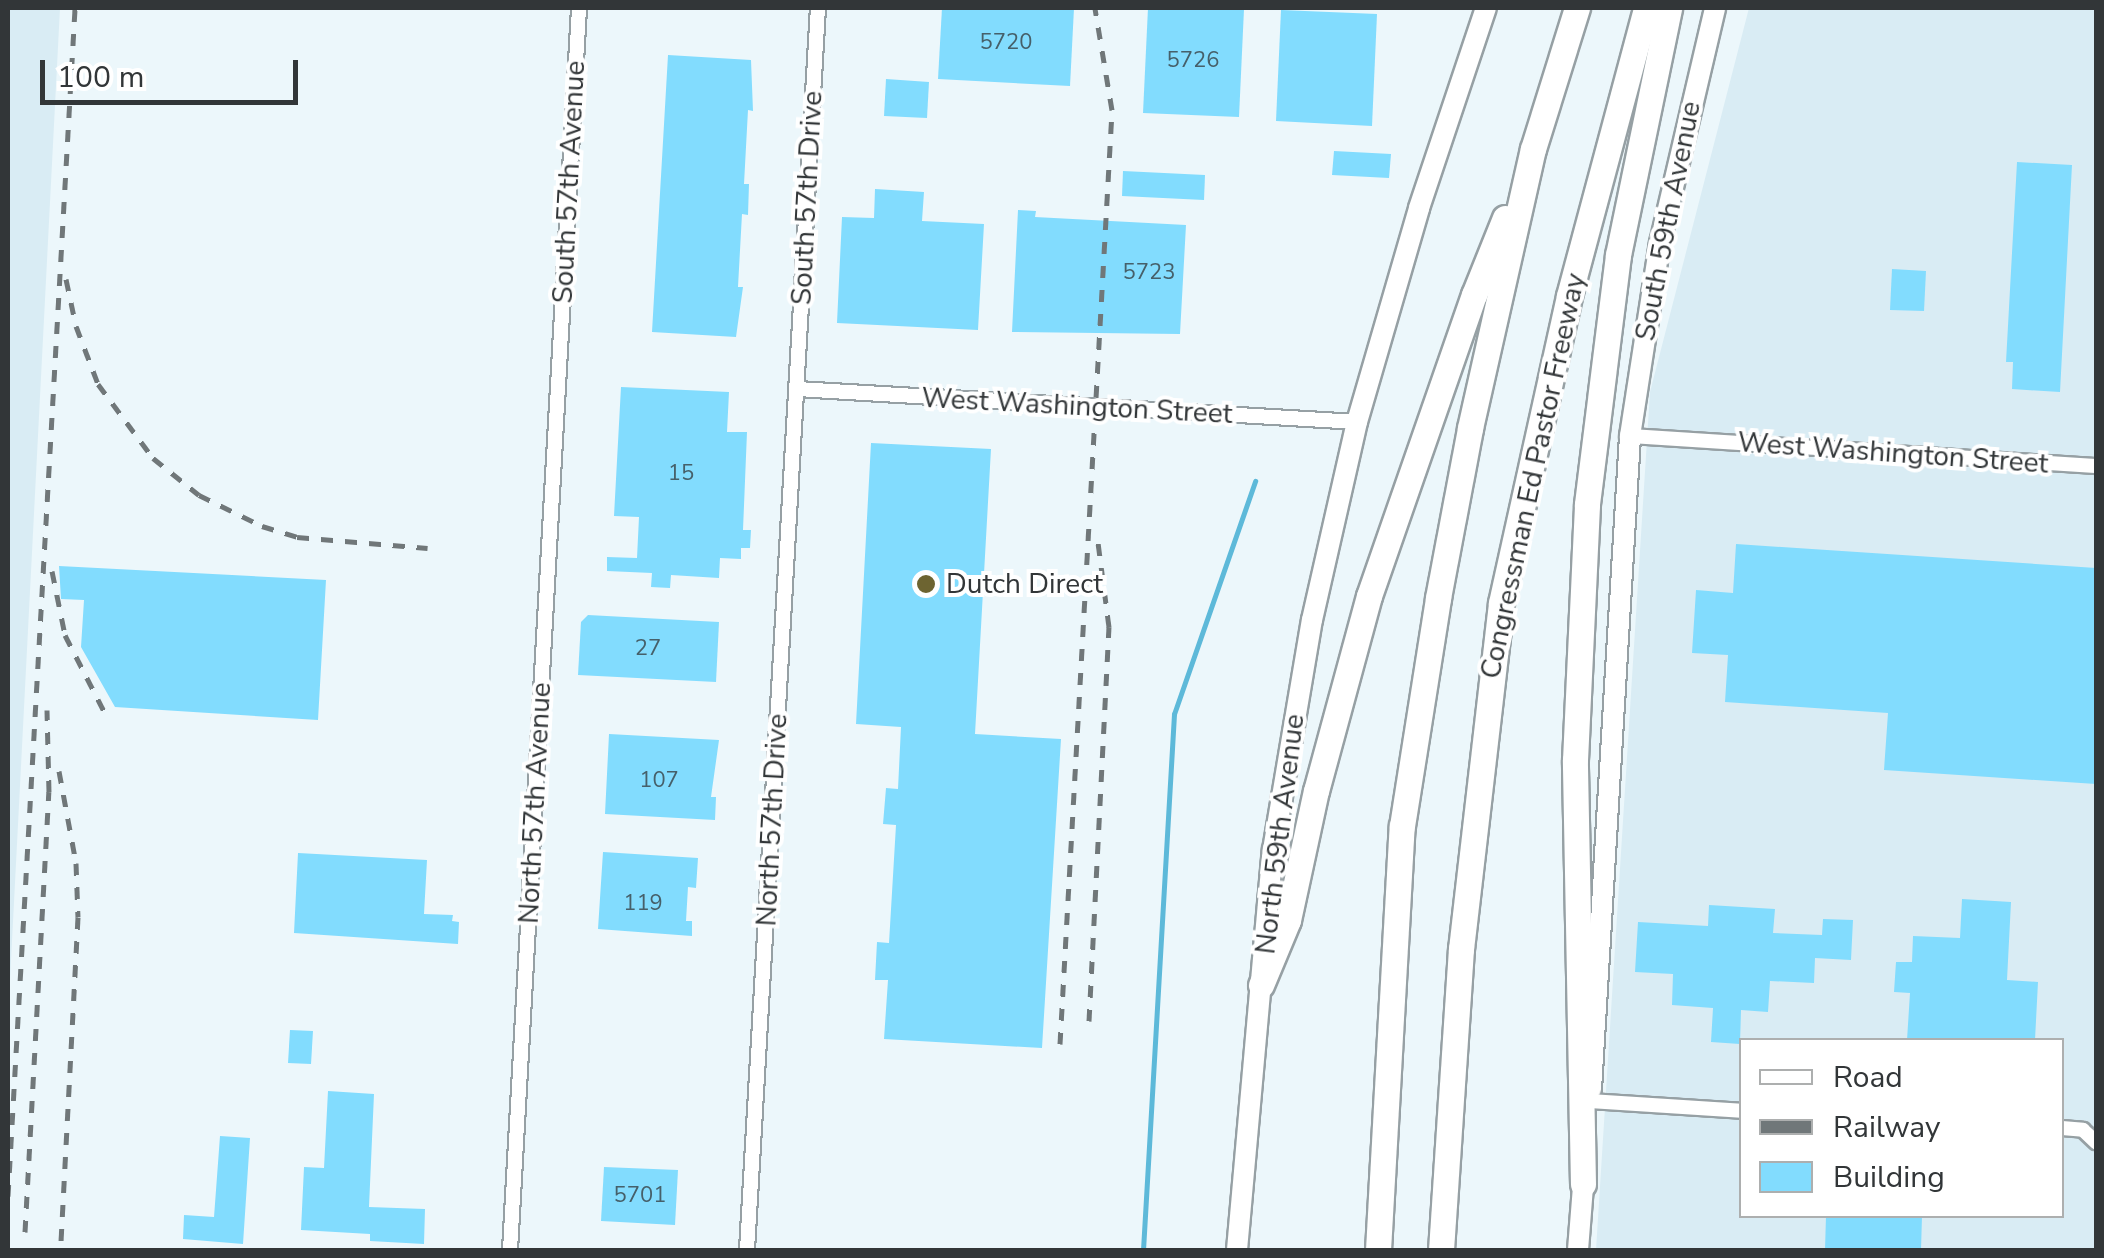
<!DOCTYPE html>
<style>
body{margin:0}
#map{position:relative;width:2104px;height:1258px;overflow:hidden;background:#ecf7fb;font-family:"Nunito Sans",sans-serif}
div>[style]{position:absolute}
.built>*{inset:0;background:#d9ecf4}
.stream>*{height:5px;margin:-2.5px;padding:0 2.5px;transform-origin:2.5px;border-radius:2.5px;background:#5db9d9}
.building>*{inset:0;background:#82dcfe}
.roads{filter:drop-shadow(2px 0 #96a0a4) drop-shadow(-2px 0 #96a0a4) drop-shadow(0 2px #96a0a4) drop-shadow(0 -2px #96a0a4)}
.minor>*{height:14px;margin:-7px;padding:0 7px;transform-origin:7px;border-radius:7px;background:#fff}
.secondary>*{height:20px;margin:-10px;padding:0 10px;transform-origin:10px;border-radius:10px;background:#fff}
.motorway>*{height:25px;margin:-12.5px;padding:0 12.5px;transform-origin:12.5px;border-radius:12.5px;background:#fff}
.rail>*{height:5px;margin-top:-2.5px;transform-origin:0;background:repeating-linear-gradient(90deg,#707779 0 12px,transparent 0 24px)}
.dots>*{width:28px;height:28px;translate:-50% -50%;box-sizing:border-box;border:5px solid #fff;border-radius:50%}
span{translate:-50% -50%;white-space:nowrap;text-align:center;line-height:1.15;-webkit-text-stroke:8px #fff;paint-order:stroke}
.number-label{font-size:22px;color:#46606a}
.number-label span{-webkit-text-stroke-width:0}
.street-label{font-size:28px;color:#323638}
.poi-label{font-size:28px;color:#323638}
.left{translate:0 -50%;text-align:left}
.frame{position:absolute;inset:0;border:10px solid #323638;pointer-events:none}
.legend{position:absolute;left:1739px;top:1038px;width:325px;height:180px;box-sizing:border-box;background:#fff;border:2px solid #adafaf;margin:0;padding:12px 18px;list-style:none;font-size:30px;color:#323638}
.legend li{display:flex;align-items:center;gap:20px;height:50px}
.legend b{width:50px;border:2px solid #adafaf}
.scale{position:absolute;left:40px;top:60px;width:258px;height:45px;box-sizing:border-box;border:5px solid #323638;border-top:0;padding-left:12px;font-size:30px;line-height:35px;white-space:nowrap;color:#323638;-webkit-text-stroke:8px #fff;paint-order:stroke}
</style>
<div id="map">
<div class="built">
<div style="clip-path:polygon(8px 8px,60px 8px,8px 1019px)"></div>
<div style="clip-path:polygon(evenodd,1749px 8px,2096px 8px,2096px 1250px,1596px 1250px,1650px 392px,1749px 8px,1742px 1040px,2062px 1040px,2062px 1216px,1742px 1216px,1742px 1040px)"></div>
</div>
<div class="stream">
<div style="left:1143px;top:1250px;width:537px;rotate:-86.69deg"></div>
<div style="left:1174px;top:714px;width:247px;rotate:-70.8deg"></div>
</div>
<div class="building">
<div style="clip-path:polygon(942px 8px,1074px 8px,1070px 86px,938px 79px)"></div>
<div style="clip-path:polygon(1148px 8px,1244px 9px,1239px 117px,1143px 113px)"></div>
<div style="clip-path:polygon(1281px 10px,1377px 14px,1372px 126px,1276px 121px)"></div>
<div style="clip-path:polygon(668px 55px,751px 60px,753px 111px,748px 110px,744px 184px,749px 184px,748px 215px,742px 214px,738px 287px,743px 287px,736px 337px,652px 332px)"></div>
<div style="clip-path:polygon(886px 79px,929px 82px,927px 118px,884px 116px)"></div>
<div style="clip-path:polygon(1334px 151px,1391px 154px,1389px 178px,1332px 175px)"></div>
<div style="clip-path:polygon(2017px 162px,2072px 165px,2060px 392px,2012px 389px,2013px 362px,2006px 362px)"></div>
<div style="clip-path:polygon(1123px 171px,1205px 175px,1204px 200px,1122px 196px)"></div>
<div style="clip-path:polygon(875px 189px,924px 192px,922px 221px,984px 224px,978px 330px,837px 323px,842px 217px,874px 218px)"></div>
<div style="clip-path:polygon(1018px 210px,1036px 211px,1035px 217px,1186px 225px,1180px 334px,1012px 332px)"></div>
<div style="clip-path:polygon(1892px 269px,1926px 271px,1924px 311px,1890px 310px)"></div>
<div style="clip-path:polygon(621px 387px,729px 392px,727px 432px,747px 432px,743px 530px,751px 530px,750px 548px,741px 548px,741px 559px,720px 558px,719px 578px,671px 575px,670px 588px,651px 587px,652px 573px,607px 571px,607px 557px,637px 558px,639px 517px,614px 516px)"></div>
<div style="clip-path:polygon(871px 443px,991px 449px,975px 734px,1061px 739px,1042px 1048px,884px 1039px,888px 980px,875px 980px,877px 942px,889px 943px,896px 825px,883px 824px,886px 788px,898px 789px,901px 727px,856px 724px)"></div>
<div style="clip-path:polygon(1736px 544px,2096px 568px,2096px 784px,1884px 770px,1888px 713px,1725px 702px,1728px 655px,1692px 653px,1696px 590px,1733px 593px)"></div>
<div style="clip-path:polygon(59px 566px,326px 580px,318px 720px,115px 707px,81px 647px,84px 600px,61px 599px)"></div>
<div style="clip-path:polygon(588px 615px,719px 622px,716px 682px,578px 675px,581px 622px)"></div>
<div style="clip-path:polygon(609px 734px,719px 740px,711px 797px,716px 797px,715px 820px,605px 814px)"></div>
<div style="clip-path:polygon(603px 852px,698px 858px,696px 888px,688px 887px,686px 921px,692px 921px,692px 936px,598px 929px)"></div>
<div style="clip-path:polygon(298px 853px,427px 860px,424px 914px,453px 915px,452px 921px,459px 922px,458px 944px,294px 933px)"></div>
<div style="clip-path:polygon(1962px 899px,2011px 902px,2007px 980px,2038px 982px,2035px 1040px,1907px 1040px,1910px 993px,1894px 992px,1896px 962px,1912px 962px,1913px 936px,1960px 938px)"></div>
<div style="clip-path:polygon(1709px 905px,1775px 909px,1773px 933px,1822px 935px,1823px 919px,1853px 920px,1851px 960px,1815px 958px,1814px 983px,1770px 981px,1768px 1012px,1741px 1010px,1740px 1044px,1711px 1042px,1713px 1008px,1672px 1005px,1673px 974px,1635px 972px,1638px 922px,1708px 926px)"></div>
<div style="clip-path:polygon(290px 1030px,313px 1031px,311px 1064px,288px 1063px)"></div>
<div style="clip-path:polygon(328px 1091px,374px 1094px,369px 1207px,425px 1209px,424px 1244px,370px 1241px,370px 1234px,301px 1230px,304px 1167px,324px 1168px)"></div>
<div style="clip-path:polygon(220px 1136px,250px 1138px,243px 1244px,183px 1239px,184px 1215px,214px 1217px)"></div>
<div style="clip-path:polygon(604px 1167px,678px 1170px,675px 1225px,601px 1221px)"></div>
<div style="clip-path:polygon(1826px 1216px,1922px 1216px,1921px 1250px,1825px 1250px)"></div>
</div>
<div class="roads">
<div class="minor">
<div style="left:797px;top:389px;width:561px;rotate:3.37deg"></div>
<div style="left:1630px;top:436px;width:467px;rotate:3.7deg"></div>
<div style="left:1589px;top:1101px;width:153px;rotate:3.7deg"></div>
<div style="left:2062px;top:1128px;width:21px;rotate:5deg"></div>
<div style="left:2083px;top:1130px;width:18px;rotate:43deg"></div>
<div style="left:510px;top:1250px;width:1244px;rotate:-86.82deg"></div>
<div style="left:747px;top:1250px;width:1244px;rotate:-86.73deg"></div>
</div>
<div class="secondary">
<div style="left:1591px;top:1089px;width:654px;rotate:-86.58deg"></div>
<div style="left:1630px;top:436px;width:195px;rotate:-81.2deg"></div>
<div style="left:1660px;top:243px;width:241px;rotate:-76.8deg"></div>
<div style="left:1237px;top:1250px;width:402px;rotate:-84.9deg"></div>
<div style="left:1273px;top:850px;width:233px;rotate:-80.4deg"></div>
<div style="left:1312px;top:620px;width:203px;rotate:-77.2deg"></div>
<div style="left:1357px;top:422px;width:223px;rotate:-73.8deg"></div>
<div style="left:1419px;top:208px;width:211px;rotate:-71.5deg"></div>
<div style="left:1578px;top:1250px;width:77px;rotate:-85.5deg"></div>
</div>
<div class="motorway">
<div style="left:1261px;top:985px;width:70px;rotate:-67.4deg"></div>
<div style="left:1288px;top:920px;width:132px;rotate:-77.8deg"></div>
<div style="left:1316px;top:791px;width:202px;rotate:-74.8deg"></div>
<div style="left:1369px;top:596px;width:319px;rotate:-70.8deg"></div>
<div style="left:1474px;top:295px;width:83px;rotate:-68.1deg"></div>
<div style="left:1583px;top:1184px;width:424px;rotate:-91.1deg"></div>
<div style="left:1575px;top:760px;width:256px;rotate:-87.3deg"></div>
<div style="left:1587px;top:504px;width:251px;rotate:-82.9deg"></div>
<div style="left:1618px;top:255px;width:252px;rotate:-78.3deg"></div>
<div style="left:1378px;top:1250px;width:425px;rotate:-86.8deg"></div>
<div style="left:1402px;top:826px;width:231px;rotate:-81deg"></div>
<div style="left:1438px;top:598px;width:173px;rotate:-79.3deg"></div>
<div style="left:1470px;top:428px;width:286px;rotate:-77.3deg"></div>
<div style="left:1533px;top:149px;width:148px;rotate:-72.7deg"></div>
<div style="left:1441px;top:1250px;width:302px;rotate:-86.2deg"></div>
<div style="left:1461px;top:949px;width:348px;rotate:-83.4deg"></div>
<div style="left:1501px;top:603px;width:314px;rotate:-77.5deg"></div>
<div style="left:1569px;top:296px;width:298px;rotate:-75deg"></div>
</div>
</div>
<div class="rail">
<div style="left:66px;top:279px;width:48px;rotate:78deg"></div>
<div style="left:76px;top:326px;width:62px;rotate:69.2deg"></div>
<div style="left:98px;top:384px;width:92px;rotate:53.4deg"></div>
<div style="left:153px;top:458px;width:59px;rotate:38.8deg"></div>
<div style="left:199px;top:495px;width:70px;rotate:26.2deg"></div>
<div style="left:262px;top:526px;width:37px;rotate:17deg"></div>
<div style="left:297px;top:537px;width:131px;rotate:4.8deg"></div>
<div style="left:52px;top:571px;width:65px;rotate:78.5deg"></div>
<div style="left:65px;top:635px;width:94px;rotate:62.9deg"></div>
<div style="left:59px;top:771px;width:94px;rotate:79.5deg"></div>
<div style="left:76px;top:863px;width:54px;rotate:87.9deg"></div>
<div style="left:78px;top:917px;width:326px;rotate:93deg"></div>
<div style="left:1089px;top:1021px;width:395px;rotate:-87.1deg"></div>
<div style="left:1109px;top:627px;width:86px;rotate:-97.4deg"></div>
<div style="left:1060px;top:1044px;width:935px;rotate:-86.81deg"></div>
<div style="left:1112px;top:110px;width:103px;rotate:-99.5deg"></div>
<div style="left:8px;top:1196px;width:1190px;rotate:-86.77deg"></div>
<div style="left:25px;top:1232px;width:441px;rotate:-86.9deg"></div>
<div style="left:49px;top:792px;width:82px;rotate:-91.4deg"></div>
</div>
<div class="dots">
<div style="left:926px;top:584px;background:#6d6431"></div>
</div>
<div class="number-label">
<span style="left:1006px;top:43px">5720</span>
<span style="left:1193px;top:61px">5726</span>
<span style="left:1149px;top:273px">5723</span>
<span style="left:681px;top:474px">15</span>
<span style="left:648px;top:649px">27</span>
<span style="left:659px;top:781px">107</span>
<span style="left:643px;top:904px">119</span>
<span style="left:640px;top:1196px">5701</span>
</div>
<div class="street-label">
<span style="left:569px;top:182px;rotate:-87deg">South 57th Avenue</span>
<span style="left:807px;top:198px;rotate:-87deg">South 57th Drive</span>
<span style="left:1668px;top:221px;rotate:-79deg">South 59th Avenue</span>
<span style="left:1077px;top:406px;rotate:3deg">West Washington Street</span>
<span style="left:1893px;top:453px;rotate:4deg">West Washington Street</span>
<span style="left:1533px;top:476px;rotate:-78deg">Congressman Ed Pastor Freeway</span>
<span style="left:535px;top:803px;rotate:-87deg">North 57th Avenue</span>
<span style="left:772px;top:820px;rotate:-87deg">North 57th Drive</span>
<span style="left:1280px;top:834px;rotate:-83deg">North 59th Avenue</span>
</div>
<div class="poi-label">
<span class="left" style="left:946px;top:584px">Dutch Direct</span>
</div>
<div class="frame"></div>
<ul class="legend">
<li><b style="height:12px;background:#fff"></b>Road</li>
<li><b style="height:12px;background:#707779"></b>Railway</li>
<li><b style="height:28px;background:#82dcfe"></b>Building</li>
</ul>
<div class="scale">100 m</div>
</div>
